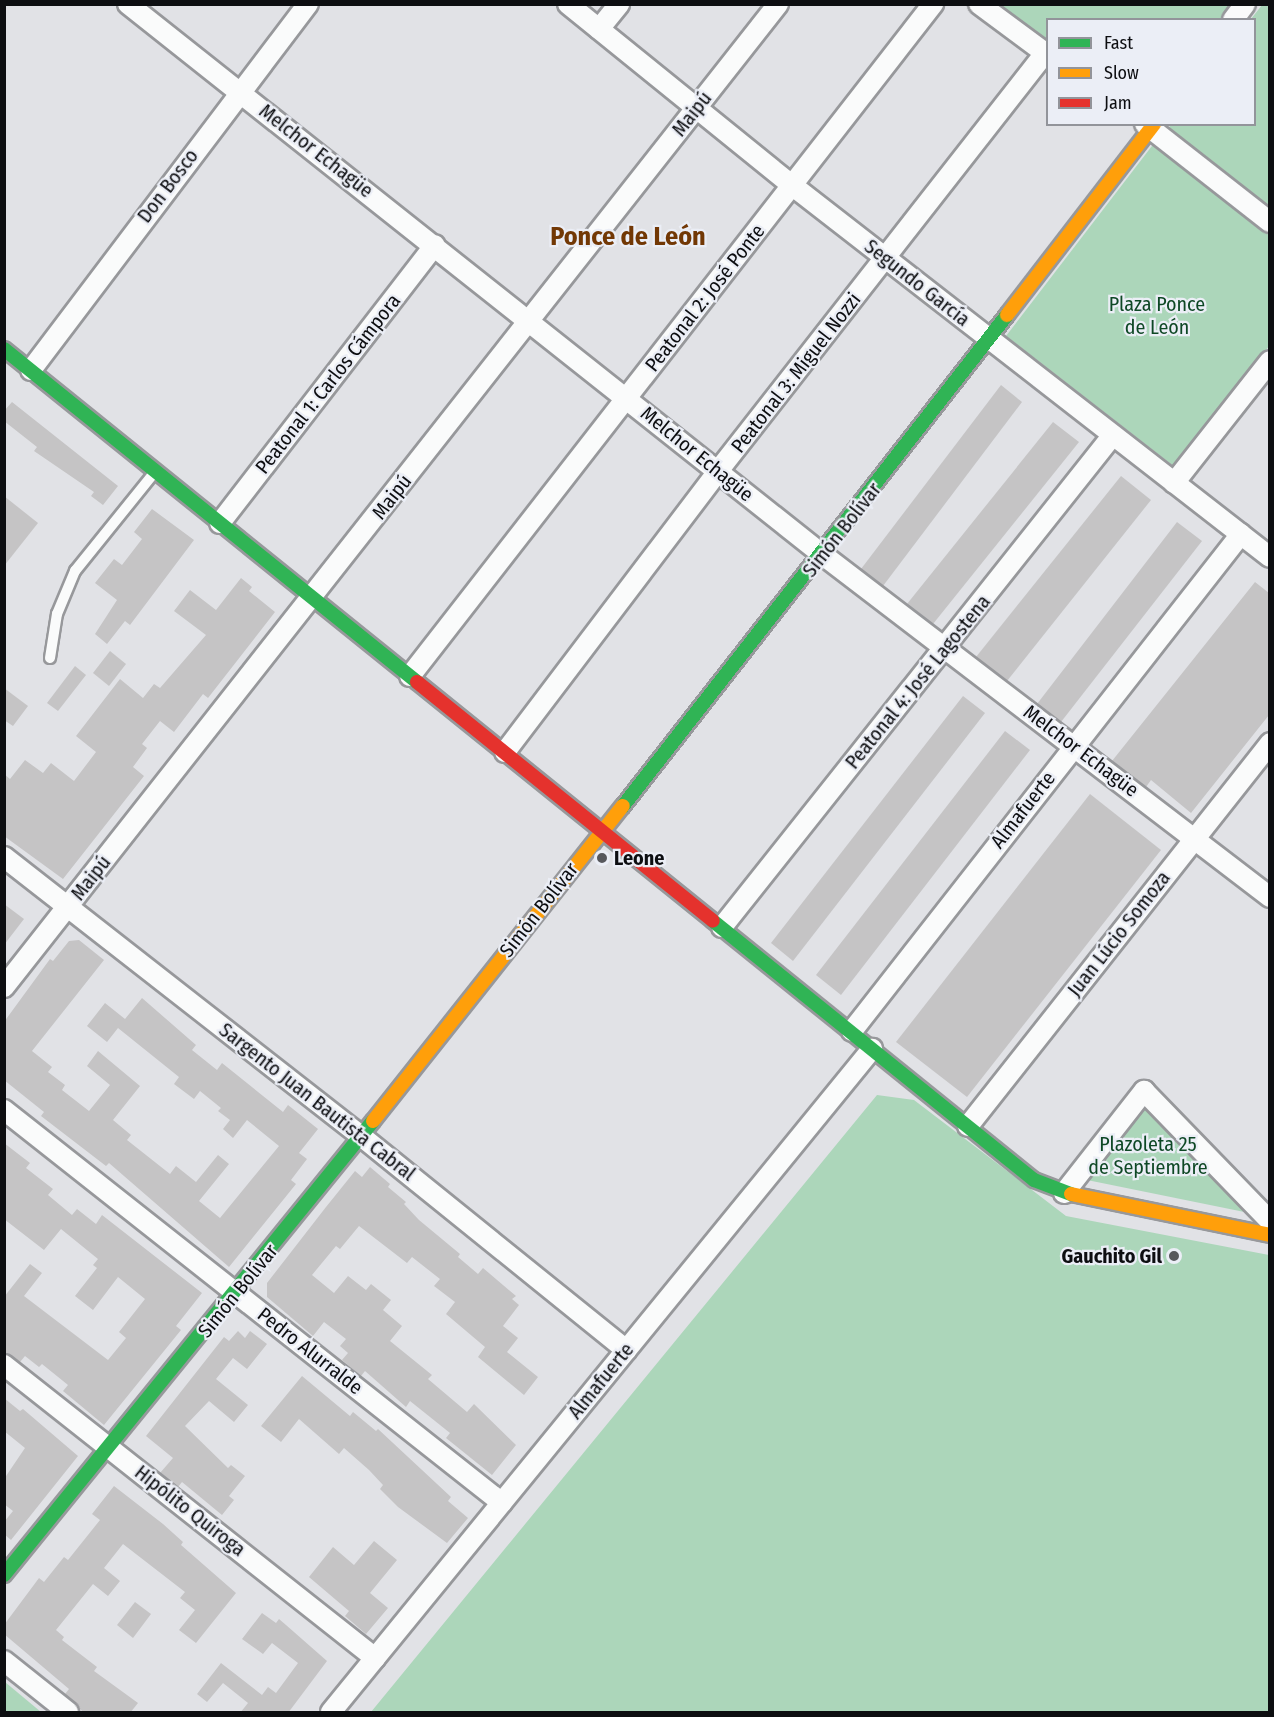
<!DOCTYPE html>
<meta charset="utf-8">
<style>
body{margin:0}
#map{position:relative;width:1274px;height:1717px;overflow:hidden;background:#e1e2e6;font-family:"Fira Sans Condensed",sans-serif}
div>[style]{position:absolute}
.green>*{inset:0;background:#acd6ba}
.building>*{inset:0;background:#c5c4c5}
.roads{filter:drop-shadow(2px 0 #97989b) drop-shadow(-2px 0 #97989b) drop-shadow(0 2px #97989b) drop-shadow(0 -2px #97989b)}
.lane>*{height:10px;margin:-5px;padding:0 5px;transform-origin:5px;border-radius:5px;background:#fafbfb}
.street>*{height:20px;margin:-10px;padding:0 10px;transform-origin:10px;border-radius:10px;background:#fafbfb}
.fast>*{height:14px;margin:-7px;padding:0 7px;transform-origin:7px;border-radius:7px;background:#30b455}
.slow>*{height:14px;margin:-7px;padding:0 7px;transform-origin:7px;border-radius:7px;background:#ff9f0a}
.jam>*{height:14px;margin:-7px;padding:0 7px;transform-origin:7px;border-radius:7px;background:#e5322d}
.dots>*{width:16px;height:16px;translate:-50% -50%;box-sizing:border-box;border:3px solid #ebeef6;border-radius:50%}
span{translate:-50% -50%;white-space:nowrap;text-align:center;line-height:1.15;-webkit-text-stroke:4.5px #ebeef6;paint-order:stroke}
.street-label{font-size:20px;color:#0d0e11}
.park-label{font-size:20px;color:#0e4825}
.poi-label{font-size:20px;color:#0d0e11;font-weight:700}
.left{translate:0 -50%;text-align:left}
.right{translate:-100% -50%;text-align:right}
.district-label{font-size:26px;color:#723805;font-weight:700}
.frame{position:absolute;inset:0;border:6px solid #0d0e11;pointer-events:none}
.legend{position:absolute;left:1046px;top:18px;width:210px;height:108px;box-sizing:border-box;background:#ebeef6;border:2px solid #92949a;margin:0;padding:8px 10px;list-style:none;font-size:18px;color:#0d0e11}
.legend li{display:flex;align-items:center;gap:12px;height:30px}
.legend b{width:30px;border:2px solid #92949a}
</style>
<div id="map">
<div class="green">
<div style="clip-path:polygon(998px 5px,1232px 5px,1220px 19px,1048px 20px,1047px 39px)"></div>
<div style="clip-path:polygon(1262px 5px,1269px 5px,1269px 212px,1167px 130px,1171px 125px,1254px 124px,1254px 20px,1251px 19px)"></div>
<div style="clip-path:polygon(1155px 142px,1269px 231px,1269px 346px,1176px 468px,1006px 336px)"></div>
<div style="clip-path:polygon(877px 1095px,914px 1100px,1066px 1216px,1269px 1255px,1269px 1712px,371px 1712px)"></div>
<div style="clip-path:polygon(1143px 1105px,1269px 1216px,1269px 1217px,1087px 1180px)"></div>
<div style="clip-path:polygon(5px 1682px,41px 1712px,5px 1712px)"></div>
</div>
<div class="building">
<div style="clip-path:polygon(1001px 385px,1022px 402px,883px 586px,861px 569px)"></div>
<div style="clip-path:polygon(12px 402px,118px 486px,103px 505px,91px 496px,94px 492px,34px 451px,37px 447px,4px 421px,4px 411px)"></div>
<div style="clip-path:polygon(1053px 422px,1079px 442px,933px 624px,907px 604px)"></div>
<div style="clip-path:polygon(1121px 476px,1151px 500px,1007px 681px,976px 657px)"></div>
<div style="clip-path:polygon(4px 496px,38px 523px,4px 566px)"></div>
<div style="clip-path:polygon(152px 509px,194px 540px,130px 625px,125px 621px,107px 644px,95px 634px,117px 600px,95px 583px,114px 559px,122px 565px,142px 539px,134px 532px)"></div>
<div style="clip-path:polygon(1177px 522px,1202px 541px,1061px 722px,1037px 704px)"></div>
<div style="clip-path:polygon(241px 578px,252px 587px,249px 591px,275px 612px,208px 698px,203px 694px,174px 732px,160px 721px,142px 744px,147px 748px,133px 767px,144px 776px,63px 879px,4px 836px,4px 774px,10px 779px,25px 760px,43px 773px,51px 763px,74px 781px,96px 752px,76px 736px,120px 679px,143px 698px,154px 684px,160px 688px,206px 635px,174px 611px,190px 590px,216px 610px)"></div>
<div style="clip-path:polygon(1255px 582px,1269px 593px,1269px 715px,1191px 813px,1151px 780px,1146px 787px,1112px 761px)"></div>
<div style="clip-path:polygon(110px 651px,126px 664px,109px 686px,93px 673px)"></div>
<div style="clip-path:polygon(75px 666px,86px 675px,58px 711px,47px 703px)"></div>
<div style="clip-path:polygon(4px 688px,28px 706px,13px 726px,4px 720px)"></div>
<div style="clip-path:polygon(963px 696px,985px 713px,793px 961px,771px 943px)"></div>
<div style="clip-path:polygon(1005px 731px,1030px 750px,841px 995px,816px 975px)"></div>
<div style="clip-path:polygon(1090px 794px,1161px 850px,967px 1097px,896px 1042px)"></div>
<div style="clip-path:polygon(4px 904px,24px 919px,4px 945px)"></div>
<div style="clip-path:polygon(79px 940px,104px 960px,32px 1051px,52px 1067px,48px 1072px,65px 1085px,62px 1090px,89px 1111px,110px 1085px,87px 1066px,98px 1051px,140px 1086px,113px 1120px,131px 1135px,127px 1140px,170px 1174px,176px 1166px,196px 1182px,218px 1155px,229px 1164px,199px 1201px,220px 1218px,279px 1146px,247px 1120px,233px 1138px,223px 1129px,230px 1120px,218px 1111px,221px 1108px,200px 1091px,194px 1099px,174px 1084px,179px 1077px,118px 1028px,107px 1042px,87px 1026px,105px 1003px,125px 1019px,142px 998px,196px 1045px,192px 1050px,217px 1070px,222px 1063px,283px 1112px,288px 1105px,318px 1129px,299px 1153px,307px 1159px,291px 1180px,296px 1184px,229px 1267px,109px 1163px,106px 1166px,41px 1116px,44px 1112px,4px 1080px,4px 1022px,50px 959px,53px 961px,69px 941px)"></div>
<div style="clip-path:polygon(4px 1143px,30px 1163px,26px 1168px,53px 1189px,48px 1195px,72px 1215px,77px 1209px,96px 1224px,102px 1215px,202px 1293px,176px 1326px,181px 1330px,104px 1425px,63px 1391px,68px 1385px,42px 1364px,39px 1367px,25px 1356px,20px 1362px,4px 1353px,4px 1297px,30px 1264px,42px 1273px,24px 1296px,108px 1360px,126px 1338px,119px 1332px,145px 1299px,118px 1277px,93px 1310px,75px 1296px,97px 1268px,93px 1265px,98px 1259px,61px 1229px,44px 1250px,4px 1219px)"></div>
<div style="clip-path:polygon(370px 1167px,390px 1184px,388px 1187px,406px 1202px,404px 1204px,419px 1220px,460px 1254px,458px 1257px,478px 1274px,483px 1268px,516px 1296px,512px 1299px,519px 1305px,503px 1326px,518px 1338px,507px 1352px,538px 1377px,524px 1395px,478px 1357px,485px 1347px,446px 1314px,455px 1302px,434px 1286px,440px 1279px,412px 1257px,407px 1263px,359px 1226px,340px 1249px,336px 1246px,312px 1275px,334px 1293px,348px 1276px,366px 1290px,371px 1284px,391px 1300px,383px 1310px,402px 1326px,390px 1341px,432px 1375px,428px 1379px,467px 1412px,474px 1404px,516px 1445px,492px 1475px,446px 1438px,450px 1433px,410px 1401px,406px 1407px,365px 1371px,361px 1376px,342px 1360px,348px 1353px,340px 1346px,346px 1339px,324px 1322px,313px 1336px,267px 1297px,267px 1283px,326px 1207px,355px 1171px,362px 1177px)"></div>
<div style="clip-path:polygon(238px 1331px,245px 1338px,250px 1331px,267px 1344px,247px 1369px,233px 1358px,216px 1379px,248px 1405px,234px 1422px,209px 1401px,185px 1426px,228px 1468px,231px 1465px,245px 1476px,229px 1496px,234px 1500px,222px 1515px,182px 1482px,178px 1487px,160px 1473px,173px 1458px,146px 1436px,224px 1337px,229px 1341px)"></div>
<div style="clip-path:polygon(302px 1376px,350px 1416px,353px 1412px,376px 1431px,378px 1429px,451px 1497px,448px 1501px,468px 1518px,447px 1543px,398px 1507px,380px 1489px,383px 1485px,369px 1470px,344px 1448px,339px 1454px,299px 1419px,281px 1442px,261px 1426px)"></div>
<div style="clip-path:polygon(4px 1398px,20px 1411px,23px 1409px,78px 1456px,11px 1540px,4px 1534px,4px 1522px,13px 1511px,4px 1504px,4px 1479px,25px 1448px,4px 1431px)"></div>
<div style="clip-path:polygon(114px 1486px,163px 1524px,183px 1542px,181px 1545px,236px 1593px,196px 1643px,179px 1630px,195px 1610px,180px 1598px,185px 1592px,123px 1544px,104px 1568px,120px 1581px,108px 1596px,93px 1584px,56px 1630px,64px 1637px,62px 1640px,97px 1667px,94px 1671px,138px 1703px,130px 1713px,84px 1713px,65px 1694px,69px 1689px,4px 1634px,4px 1625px,39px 1578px,44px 1582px,64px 1557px,68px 1560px,100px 1520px,92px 1514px)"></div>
<div style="clip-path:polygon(374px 1541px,397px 1560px,370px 1593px,388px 1608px,366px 1634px,345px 1616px,349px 1611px,309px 1577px,333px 1547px,354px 1565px)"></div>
<div style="clip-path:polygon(135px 1602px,151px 1614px,133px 1638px,117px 1625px)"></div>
<div style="clip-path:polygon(262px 1613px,276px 1623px,279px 1619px,286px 1625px,327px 1661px,288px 1713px,240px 1713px,248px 1703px,223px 1683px,207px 1702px,197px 1694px,221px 1663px,262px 1695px,268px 1687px,276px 1693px,298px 1663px,272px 1643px,263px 1654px,242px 1639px)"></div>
</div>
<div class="roads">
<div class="lane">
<div style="left:50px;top:658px;width:45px;rotate:-81deg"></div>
<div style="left:57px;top:614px;width:47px;rotate:-67.3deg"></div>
<div style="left:75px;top:571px;width:126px;rotate:-51.1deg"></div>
</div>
<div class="street">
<div style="left:128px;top:4px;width:887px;rotate:38.41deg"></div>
<div style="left:823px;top:555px;width:563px;rotate:37.42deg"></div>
<div style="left:568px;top:4px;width:289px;rotate:39deg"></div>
<div style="left:793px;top:186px;width:604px;rotate:37.87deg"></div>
<div style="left:979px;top:4px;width:86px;rotate:36.5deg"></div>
<div style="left:1233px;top:20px;width:20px;rotate:-53deg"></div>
<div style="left:599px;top:29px;width:32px;rotate:-51deg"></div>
<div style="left:1145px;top:124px;width:159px;rotate:38.1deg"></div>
<div style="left:31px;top:370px;width:459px;rotate:-52.9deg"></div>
<div style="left:1174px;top:483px;width:155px;rotate:-51.8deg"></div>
<div style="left:220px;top:523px;width:351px;rotate:-52.3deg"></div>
<div style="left:410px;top:676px;width:852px;rotate:-52.11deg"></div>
<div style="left:505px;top:752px;width:353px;rotate:-52.8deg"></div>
<div style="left:718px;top:471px;width:531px;rotate:-51.96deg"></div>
<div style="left:4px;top:857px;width:453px;rotate:38deg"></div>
<div style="left:361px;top:1136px;width:341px;rotate:38.9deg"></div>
<div style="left:722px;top:927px;width:628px;rotate:-51.53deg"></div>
<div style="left:4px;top:987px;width:1251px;rotate:-51.78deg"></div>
<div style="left:852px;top:1031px;width:631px;rotate:-51.95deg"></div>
<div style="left:4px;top:1110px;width:634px;rotate:38.28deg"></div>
<div style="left:968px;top:1126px;width:488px;rotate:-51.7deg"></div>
<div style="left:1064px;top:1193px;width:130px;rotate:-51.9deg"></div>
<div style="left:1144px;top:1091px;width:181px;rotate:45.9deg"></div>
<div style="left:4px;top:1365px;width:473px;rotate:38.3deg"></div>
<div style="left:4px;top:1661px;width:82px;rotate:38.6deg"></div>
<div style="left:331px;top:1712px;width:856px;rotate:-50.79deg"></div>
</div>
<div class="fast">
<div style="left:4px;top:349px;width:531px;rotate:38.88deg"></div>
<div style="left:623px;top:806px;width:623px;rotate:-51.97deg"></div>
<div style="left:713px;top:921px;width:412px;rotate:38.9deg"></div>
<div style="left:1034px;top:1180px;width:40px;rotate:21deg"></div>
<div style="left:4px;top:1575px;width:585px;rotate:-50.9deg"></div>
</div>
<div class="slow">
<div style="left:1007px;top:315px;width:241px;rotate:-52.4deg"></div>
<div style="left:373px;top:1121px;width:402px;rotate:-51.6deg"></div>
<div style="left:1071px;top:1194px;width:203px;rotate:11.6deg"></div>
</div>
<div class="jam">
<div style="left:417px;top:682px;width:380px;rotate:38.9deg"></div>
</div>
</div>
<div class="dots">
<div style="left:602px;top:858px;background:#57585c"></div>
<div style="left:1174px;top:1256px;background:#57585c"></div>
</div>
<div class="street-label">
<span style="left:692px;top:114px;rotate:-52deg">Maipú</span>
<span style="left:316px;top:151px;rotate:38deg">Melchor Echagüe</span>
<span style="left:168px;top:186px;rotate:-53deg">Don Bosco</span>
<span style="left:917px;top:283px;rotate:38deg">Segundo García</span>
<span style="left:705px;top:298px;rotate:-52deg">Peatonal 2: José Ponte</span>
<span style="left:796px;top:373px;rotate:-52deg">Peatonal 3: Miguel Nozzi</span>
<span style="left:328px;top:384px;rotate:-52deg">Peatonal 1: Carlos Cámpora</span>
<span style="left:697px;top:454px;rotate:39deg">Melchor Echagüe</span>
<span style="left:392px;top:497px;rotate:-52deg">Maipú</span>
<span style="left:842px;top:530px;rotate:-52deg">Simón Bolívar</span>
<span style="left:918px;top:682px;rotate:-51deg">Peatonal 4: José Lagostena</span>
<span style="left:1081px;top:751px;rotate:37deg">Melchor Echagüe</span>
<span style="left:1023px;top:810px;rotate:-52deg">Almafuerte</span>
<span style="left:91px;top:878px;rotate:-52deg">Maipú</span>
<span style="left:539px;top:910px;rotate:-52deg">Simón Bolívar</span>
<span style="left:1119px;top:934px;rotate:-52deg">Juan Lúcio Somoza</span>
<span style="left:317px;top:1102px;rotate:38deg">Sargento Juan Bautista Cabral</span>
<span style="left:238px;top:1291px;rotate:-51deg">Simón Bolívar</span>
<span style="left:310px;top:1351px;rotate:38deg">Pedro Alurralde</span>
<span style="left:601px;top:1381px;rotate:-51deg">Almafuerte</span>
<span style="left:190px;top:1511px;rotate:38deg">Hipólito Quiroga</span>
</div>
<div class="park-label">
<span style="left:1157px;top:316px">Plaza Ponce<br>de León</span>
<span style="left:1148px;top:1156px">Plazoleta 25<br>de Septiembre</span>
</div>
<div class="poi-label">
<span class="left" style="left:614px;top:858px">Leone</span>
<span class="right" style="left:1162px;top:1256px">Gauchito Gil</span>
</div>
<div class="district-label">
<span style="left:628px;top:237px">Ponce de León</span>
</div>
<div class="frame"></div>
<ul class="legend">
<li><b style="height:8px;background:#30b455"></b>Fast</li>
<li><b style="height:8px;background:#ff9f0a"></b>Slow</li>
<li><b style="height:8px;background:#e5322d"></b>Jam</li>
</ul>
</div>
